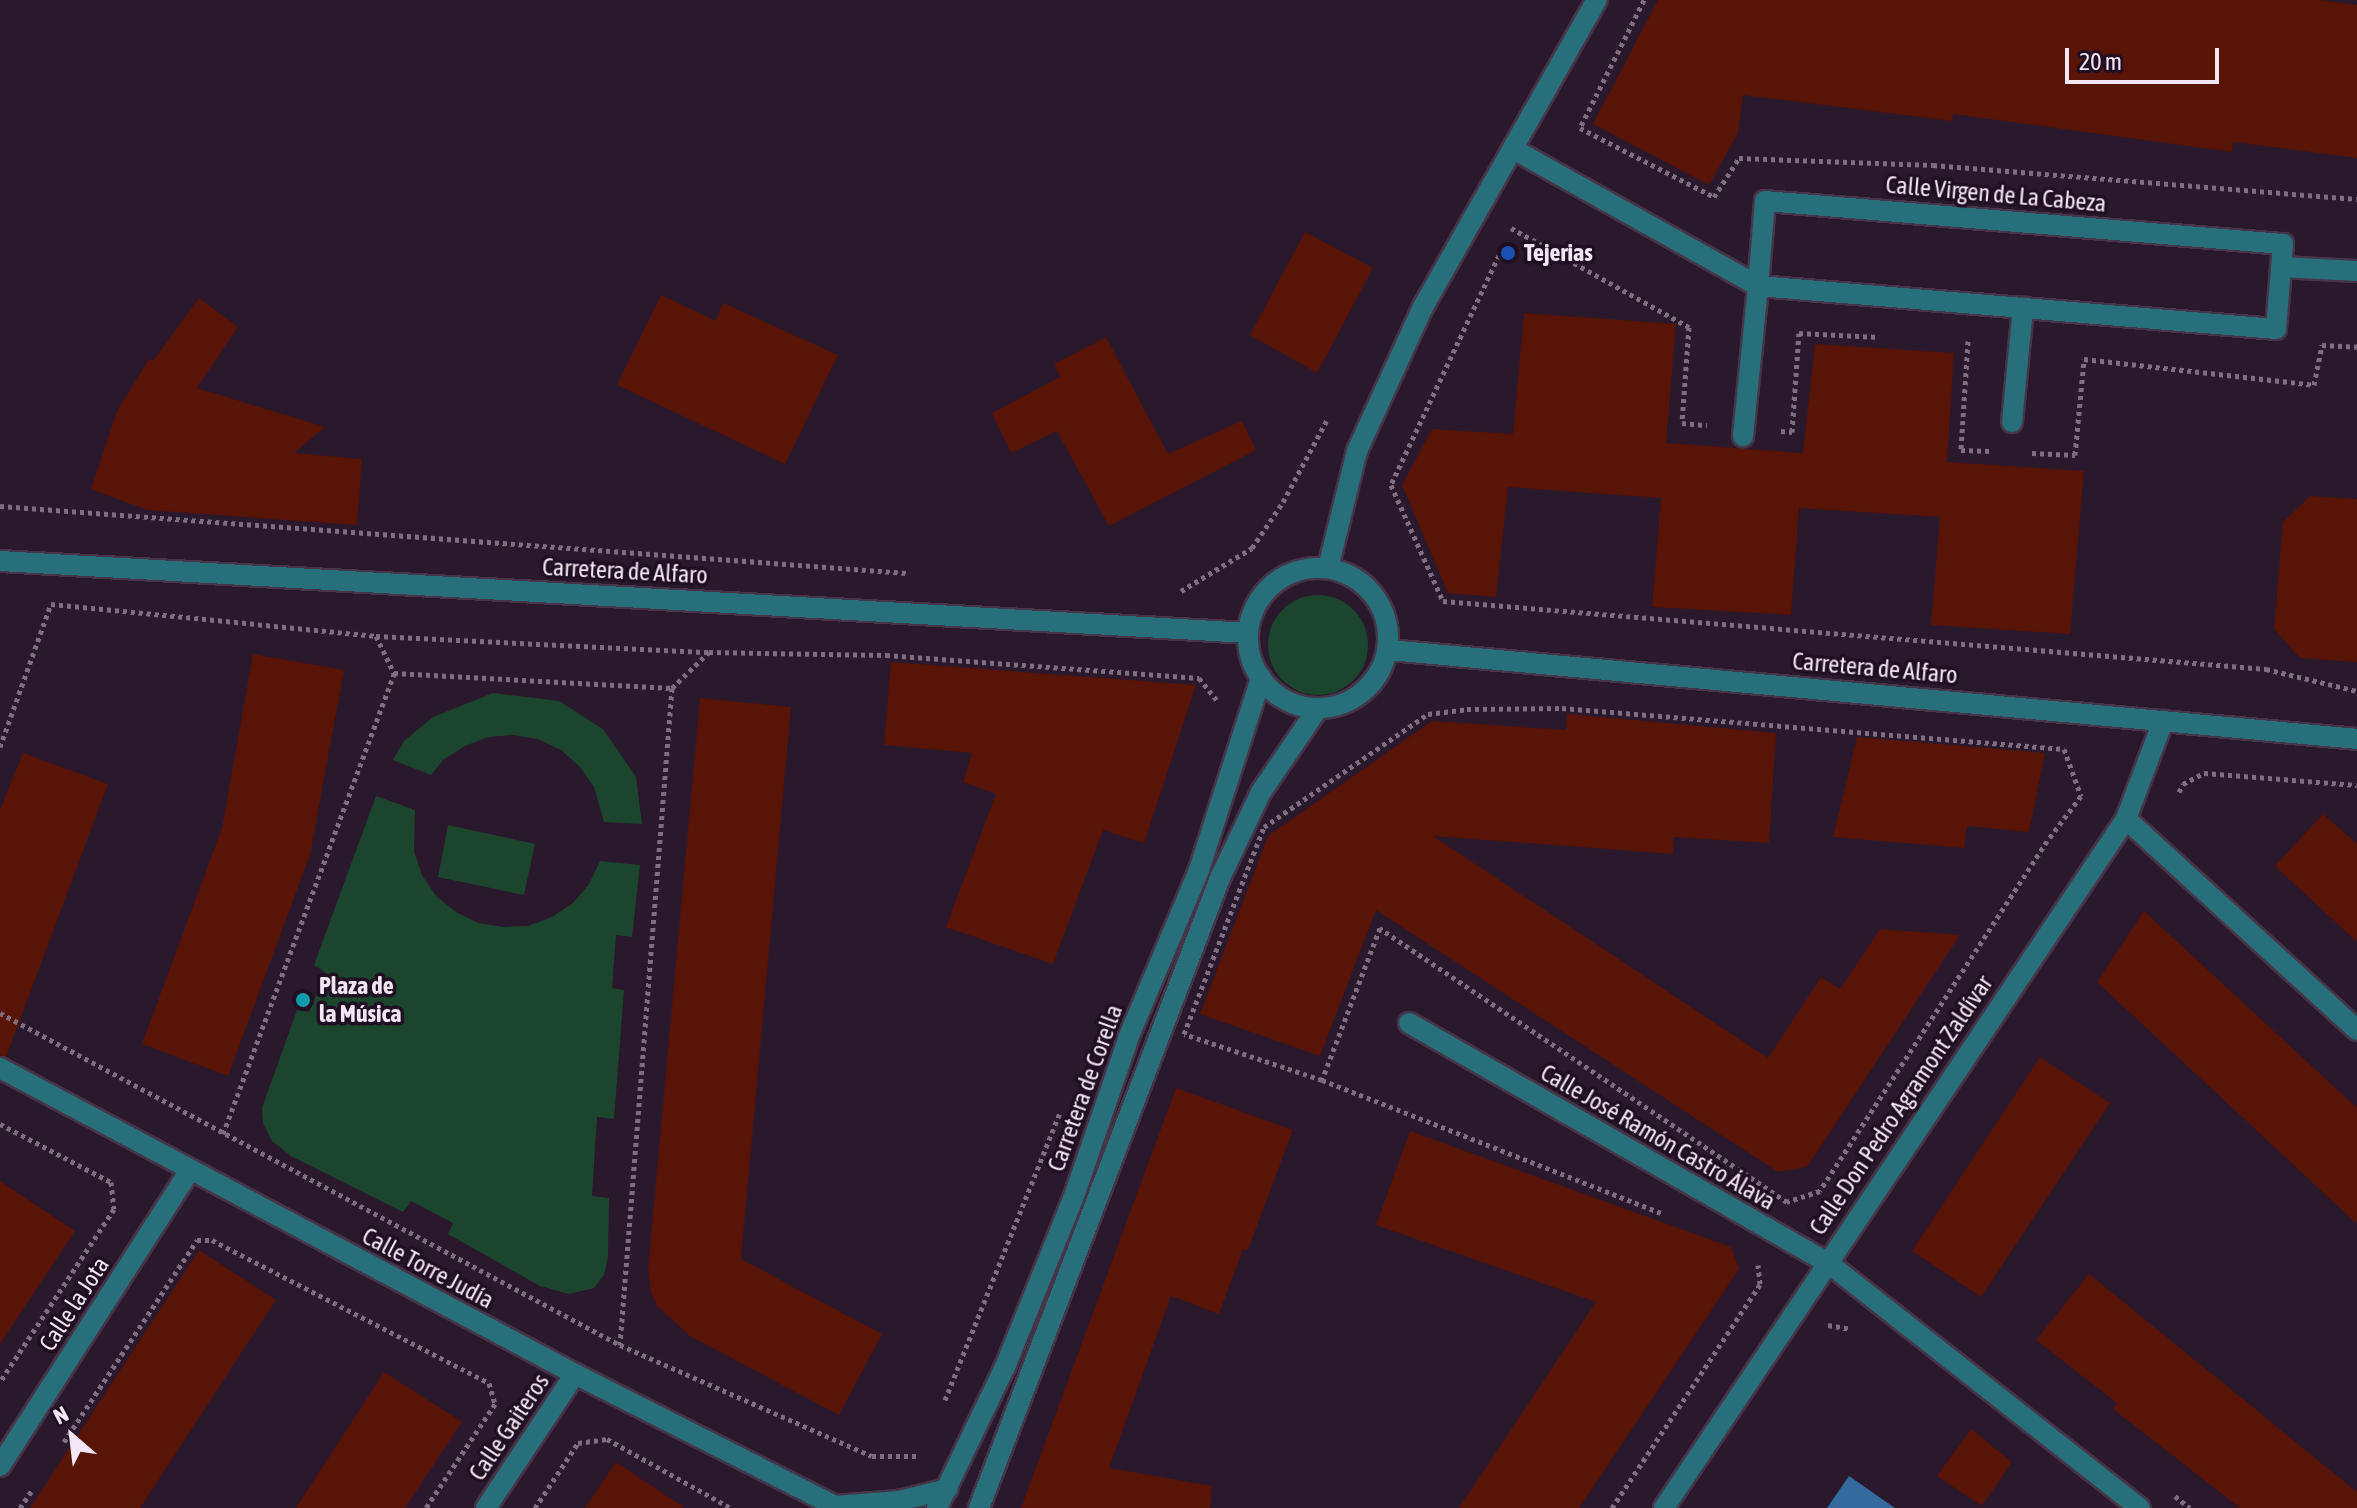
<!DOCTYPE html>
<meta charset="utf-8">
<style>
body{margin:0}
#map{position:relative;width:2357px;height:1508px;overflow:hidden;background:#2a182c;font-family:"Asap Condensed",sans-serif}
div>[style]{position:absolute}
.green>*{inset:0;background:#1c452e}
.round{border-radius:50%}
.water>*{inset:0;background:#346b9f}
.building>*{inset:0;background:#581407}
.path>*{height:5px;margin-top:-2.5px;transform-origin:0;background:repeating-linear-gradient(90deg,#7e6e80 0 4px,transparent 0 8px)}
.roads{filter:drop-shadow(2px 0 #463548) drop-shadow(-2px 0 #463548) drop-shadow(0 2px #463548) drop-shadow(0 -2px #463548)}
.minor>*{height:20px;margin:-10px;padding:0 10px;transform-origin:10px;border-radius:10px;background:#27707b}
.minor>.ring{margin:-10px;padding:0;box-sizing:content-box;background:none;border:20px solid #27707b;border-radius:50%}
.dots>*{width:22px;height:22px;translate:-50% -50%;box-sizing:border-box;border:4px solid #200f22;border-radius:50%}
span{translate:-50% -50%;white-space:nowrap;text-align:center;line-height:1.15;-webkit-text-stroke:7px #200f22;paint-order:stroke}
.street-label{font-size:24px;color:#f3e7f4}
.poi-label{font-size:24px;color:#f3e7f4;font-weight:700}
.left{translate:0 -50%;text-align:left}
.north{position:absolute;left:32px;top:1396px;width:80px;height:80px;-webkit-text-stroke:6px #200f22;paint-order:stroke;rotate:332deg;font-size:22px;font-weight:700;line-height:32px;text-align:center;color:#f3e7f4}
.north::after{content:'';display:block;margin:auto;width:28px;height:36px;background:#f3e7f4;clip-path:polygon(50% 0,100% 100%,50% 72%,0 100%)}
.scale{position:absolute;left:2065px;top:48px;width:154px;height:36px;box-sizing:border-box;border:4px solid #f3e7f4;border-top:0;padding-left:10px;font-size:24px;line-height:28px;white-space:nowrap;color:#f3e7f4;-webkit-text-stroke:6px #200f22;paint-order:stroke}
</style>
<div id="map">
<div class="green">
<div class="round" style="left:1268px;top:595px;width:100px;height:100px"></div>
<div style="clip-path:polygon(493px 693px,559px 701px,603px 729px,636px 777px,642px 824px,604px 822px,594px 787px,580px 767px,561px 750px,538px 739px,513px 735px,488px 737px,465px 746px,443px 760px,431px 775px,393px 760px,404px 741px,433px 717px)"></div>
<div style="clip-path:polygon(376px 796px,415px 810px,414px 851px,422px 875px,436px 896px,456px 912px,478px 923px,503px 927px,528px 926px,552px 917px,573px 903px,589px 884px,600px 861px,640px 865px,632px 937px,616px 935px,612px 988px,624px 990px,614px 1119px,597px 1117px,592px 1196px,609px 1198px,608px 1257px,604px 1275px,594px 1288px,569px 1294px,540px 1286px,448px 1234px,453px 1223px,411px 1201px,403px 1212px,291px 1156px,272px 1141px,263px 1123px,262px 1108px,297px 1010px,309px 1012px,326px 973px,314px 965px)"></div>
<div style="clip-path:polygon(448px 825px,535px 844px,524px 895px,438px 877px)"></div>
</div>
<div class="water">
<div style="clip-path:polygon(1849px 1476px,1895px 1508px,1827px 1508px)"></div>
</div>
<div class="building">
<div style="clip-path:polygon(1658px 0,2320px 0,2357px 5px,2357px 158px,2233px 142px,2232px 152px,1953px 114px,1952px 121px,1743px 95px,1738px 133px,1709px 185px,1593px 124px)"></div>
<div style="clip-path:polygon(1305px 232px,1373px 268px,1317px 373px,1250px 335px)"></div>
<div style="clip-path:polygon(661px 295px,716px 321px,723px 303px,838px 355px,785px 464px,617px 385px)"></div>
<div style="clip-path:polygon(199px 298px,238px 327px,197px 388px,325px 427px,294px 453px,362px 459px,357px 525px,147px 510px,91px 489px,117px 411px,149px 359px,153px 361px)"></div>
<div style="clip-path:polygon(1524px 313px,1676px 324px,1666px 443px,1803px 453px,1815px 344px,1954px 353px,1947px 462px,2084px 471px,2070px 634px,1931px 625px,1940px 517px,1799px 508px,1791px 615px,1652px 607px,1661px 498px,1508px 487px,1496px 597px,1448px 593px,1402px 485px,1432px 429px,1513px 434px)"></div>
<div style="clip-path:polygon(1106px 337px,1168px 454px,1242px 421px,1256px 450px,1109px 526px,1057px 431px,1011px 453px,992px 413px,1060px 377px,1054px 364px)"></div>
<div style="clip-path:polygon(2310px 496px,2357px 499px,2357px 662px,2300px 658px,2274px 629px,2283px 522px)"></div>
<div style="clip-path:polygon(253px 654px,344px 670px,310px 855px,228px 1076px,142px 1044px,222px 828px)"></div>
<div style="clip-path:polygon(891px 662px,1196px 685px,1144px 843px,1103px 830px,1053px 964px,946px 927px,996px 794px,963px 782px,972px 753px,884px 745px)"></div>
<div style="clip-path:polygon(700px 698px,791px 707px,741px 1259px,882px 1334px,839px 1415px,690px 1336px,657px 1306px,651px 1292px,648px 1270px)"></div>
<div style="clip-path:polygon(1567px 714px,1776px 733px,1769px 843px,1674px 837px,1673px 854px,1433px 836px,1768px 1058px,1821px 977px,1840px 989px,1880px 929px,1960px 935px,1807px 1167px,1778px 1172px,1376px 910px,1320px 1056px,1200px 1014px,1268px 836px,1432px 721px,1566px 730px)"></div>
<div style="clip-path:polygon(1857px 737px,2045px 753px,2029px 832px,1967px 826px,1964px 848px,1833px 837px)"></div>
<div style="clip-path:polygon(23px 753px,108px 784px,6px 1057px,0 1055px,0 810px)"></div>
<div style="clip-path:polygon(2323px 814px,2357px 844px,2357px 942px,2275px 866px)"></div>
<div style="clip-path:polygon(2144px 911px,2357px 1108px,2357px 1224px,2097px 982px)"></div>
<div style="clip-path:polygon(2040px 1057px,2110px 1103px,1981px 1297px,1912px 1251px)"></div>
<div style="clip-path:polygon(1176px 1088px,1293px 1130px,1248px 1250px,1243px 1249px,1219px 1314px,1171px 1296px,1109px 1468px,1212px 1486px,1210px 1508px,1021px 1508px)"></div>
<div style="clip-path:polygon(1410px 1131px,1731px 1247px,1739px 1269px,1579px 1508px,1459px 1508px,1596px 1302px,1376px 1225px)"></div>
<div style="clip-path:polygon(0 1181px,75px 1231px,0 1344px)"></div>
<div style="clip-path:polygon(199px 1250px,276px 1300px,140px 1508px,30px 1508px)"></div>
<div style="clip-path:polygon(2089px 1274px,2357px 1492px,2357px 1508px,2240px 1508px,2113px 1409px,2117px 1403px,2036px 1340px)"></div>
<div style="clip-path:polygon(384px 1372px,462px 1422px,405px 1508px,296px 1508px)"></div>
<div style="clip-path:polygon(1971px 1429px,2012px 1462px,1982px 1506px,1937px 1476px)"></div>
<div style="clip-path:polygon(616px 1462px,685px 1508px,585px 1508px)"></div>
</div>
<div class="path">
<div style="left:1644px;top:0;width:143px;rotate:116.6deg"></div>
<div style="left:1580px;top:128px;width:151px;rotate:27.2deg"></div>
<div style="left:1714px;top:197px;width:46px;rotate:-57.3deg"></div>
<div style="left:1739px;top:158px;width:194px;rotate:2.1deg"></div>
<div style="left:1933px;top:165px;width:425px;rotate:4.6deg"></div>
<div style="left:1511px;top:228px;width:204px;rotate:29.1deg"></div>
<div style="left:1689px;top:327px;width:96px;rotate:94.2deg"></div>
<div style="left:1682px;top:423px;width:25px;rotate:5deg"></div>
<div style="left:1499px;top:255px;width:254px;rotate:115.2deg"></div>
<div style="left:1391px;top:485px;width:127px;rotate:65.9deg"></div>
<div style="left:1443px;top:601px;width:826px;rotate:4.72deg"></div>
<div style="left:2266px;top:669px;width:94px;rotate:13.6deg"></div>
<div style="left:1968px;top:341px;width:109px;rotate:93.7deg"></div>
<div style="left:1961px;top:450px;width:29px;rotate:2deg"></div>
<div style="left:1781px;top:431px;width:11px;rotate:5deg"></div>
<div style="left:1792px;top:432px;width:99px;rotate:-86deg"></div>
<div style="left:1799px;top:333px;width:79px;rotate:2.9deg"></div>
<div style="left:2032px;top:453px;width:43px;rotate:2.7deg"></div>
<div style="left:2075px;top:455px;width:96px;rotate:-84.6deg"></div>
<div style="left:2084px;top:359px;width:231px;rotate:6.4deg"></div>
<div style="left:2314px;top:385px;width:41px;rotate:-78.7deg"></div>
<div style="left:2322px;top:345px;width:35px;rotate:3deg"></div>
<div style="left:0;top:506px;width:909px;rotate:4.22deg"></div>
<div style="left:1181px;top:591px;width:83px;rotate:-31.2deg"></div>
<div style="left:1252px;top:548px;width:55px;rotate:-56deg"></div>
<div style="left:1283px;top:502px;width:95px;rotate:-61.8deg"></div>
<div style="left:376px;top:636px;width:333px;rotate:2.8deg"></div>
<div style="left:672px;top:688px;width:52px;rotate:-44.2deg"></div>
<div style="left:709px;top:652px;width:177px;rotate:1deg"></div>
<div style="left:886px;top:655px;width:314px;rotate:4.2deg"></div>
<div style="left:1199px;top:678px;width:28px;rotate:51deg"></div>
<div style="left:1562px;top:708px;width:504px;rotate:4.67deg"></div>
<div style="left:2064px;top:749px;width:50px;rotate:70.1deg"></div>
<div style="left:2081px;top:796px;width:56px;rotate:127.1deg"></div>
<div style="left:2047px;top:841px;width:417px;rotate:123deg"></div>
<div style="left:1820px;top:1191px;width:35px;rotate:162deg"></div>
<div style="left:1787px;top:1202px;width:491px;rotate:-146.1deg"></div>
<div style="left:1380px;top:928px;width:163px;rotate:110.9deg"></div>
<div style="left:1322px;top:1080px;width:145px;rotate:-161.6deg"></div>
<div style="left:1184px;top:1034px;width:222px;rotate:-68.9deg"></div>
<div style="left:1264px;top:827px;width:199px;rotate:-34.6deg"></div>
<div style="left:1428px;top:714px;width:39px;rotate:-7deg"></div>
<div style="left:1467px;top:709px;width:95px;rotate:-0.6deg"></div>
<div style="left:0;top:747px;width:152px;rotate:-70.4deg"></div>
<div style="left:51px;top:604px;width:327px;rotate:5.6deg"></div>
<div style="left:376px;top:636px;width:41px;rotate:64.1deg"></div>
<div style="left:2179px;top:792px;width:9px;rotate:-63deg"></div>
<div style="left:2183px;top:784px;width:24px;rotate:-28deg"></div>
<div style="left:2204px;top:773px;width:153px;rotate:4.5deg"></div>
<div style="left:0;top:1013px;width:703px;rotate:28.17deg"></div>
<div style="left:620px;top:1345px;width:275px;rotate:23.8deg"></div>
<div style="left:872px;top:1456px;width:44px"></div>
<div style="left:1322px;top:1080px;width:364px;rotate:21.4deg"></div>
<div style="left:0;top:1124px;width:125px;rotate:27.6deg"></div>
<div style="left:111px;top:1182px;width:27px;rotate:84deg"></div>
<div style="left:114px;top:1209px;width:207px;rotate:123.4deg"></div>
<div style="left:223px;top:1134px;width:492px;rotate:-69.6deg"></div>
<div style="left:394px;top:673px;width:278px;rotate:3.1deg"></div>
<div style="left:672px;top:688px;width:659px;rotate:94.53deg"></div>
<div style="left:1828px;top:1325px;width:22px;rotate:10deg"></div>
<div style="left:945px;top:1400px;width:310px;rotate:-68.2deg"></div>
<div style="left:64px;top:1442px;width:242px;rotate:-56.6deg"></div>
<div style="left:197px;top:1240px;width:15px"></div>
<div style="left:212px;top:1240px;width:312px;rotate:27.3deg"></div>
<div style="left:489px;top:1383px;width:22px;rotate:74deg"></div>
<div style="left:495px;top:1404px;width:125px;rotate:123.6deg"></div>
<div style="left:2175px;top:1496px;width:19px;rotate:39deg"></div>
<div style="left:20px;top:1508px;width:22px;rotate:-56deg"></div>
<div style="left:535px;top:1508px;width:78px;rotate:-56.5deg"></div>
<div style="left:578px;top:1443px;width:29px;rotate:-8deg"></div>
<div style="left:607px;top:1439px;width:142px;rotate:29.1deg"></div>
<div style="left:1612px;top:1508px;width:268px;rotate:-56.5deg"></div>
<div style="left:1760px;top:1284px;width:19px;rotate:-96deg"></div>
</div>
<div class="roads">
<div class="minor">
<div style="left:1513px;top:149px;width:281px;rotate:29.2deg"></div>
<div style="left:1758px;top:286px;width:151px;rotate:95.7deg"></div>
<div style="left:1765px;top:201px;width:520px;rotate:4.75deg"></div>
<div style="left:2283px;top:244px;width:85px;rotate:94.7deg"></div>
<div style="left:2276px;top:329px;width:520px;rotate:-175.25deg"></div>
<div style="left:1758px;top:286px;width:85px;rotate:-85.3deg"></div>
<div style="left:2282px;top:267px;width:75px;rotate:3.1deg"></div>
<div style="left:2012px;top:422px;width:115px;rotate:-84.5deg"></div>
<div style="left:0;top:561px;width:1249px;rotate:3.3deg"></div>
<div style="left:1328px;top:568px;width:121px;rotate:-76.1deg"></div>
<div style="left:1357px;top:451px;width:158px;rotate:-65.4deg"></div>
<div style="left:1423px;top:307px;width:353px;rotate:-60.5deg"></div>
<div class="ring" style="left:1248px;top:568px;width:120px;height:120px"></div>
<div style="left:1389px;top:650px;width:972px;rotate:5.25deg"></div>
<div style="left:2126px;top:819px;width:313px;rotate:42.4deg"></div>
<div style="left:1409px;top:1023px;width:482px;rotate:29.8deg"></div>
<div style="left:1827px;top:1262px;width:398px;rotate:38.2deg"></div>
<div style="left:0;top:1068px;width:651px;rotate:28.02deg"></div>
<div style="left:575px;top:1374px;width:292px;rotate:26.9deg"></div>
<div style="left:835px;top:1506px;width:64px;rotate:-4.5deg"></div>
<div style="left:899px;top:1501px;width:50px;rotate:-13.8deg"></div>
<div style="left:0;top:1466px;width:352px;rotate:-57.3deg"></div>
<div style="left:486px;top:1508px;width:161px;rotate:-56.4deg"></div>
<div style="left:937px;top:1508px;width:157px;rotate:-64.3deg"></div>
<div style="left:1005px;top:1367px;width:181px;rotate:-68deg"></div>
<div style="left:1073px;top:1199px;width:172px;rotate:-71deg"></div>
<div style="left:1129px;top:1036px;width:180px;rotate:-67.1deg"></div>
<div style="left:1199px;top:870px;width:202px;rotate:-72.1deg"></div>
<div style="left:979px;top:1508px;width:675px;rotate:-69.07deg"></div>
<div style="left:1220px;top:878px;width:95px;rotate:-64.5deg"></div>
<div style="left:1261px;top:792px;width:99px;rotate:-55.7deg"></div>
<div style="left:1664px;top:1508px;width:830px;rotate:-56.16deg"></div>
<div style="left:2126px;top:819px;width:105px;rotate:-69.3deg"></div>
</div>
</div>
<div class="dots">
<div style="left:1508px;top:253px;background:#1a4fb4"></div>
<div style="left:303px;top:1000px;background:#0f9aa8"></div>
</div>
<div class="street-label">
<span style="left:1996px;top:194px;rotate:5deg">Calle Virgen de La Cabeza</span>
<span style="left:625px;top:571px;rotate:3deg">Carretera de Alfaro</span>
<span style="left:1875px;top:668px;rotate:5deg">Carretera de Alfaro</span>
<span style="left:1085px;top:1088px;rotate:-70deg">Carretera de Corella</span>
<span style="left:1901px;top:1105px;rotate:-56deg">Calle Don Pedro Agramont Zaldívar</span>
<span style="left:1658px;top:1137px;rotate:30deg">Calle José Ramón Castro Álava</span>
<span style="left:428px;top:1268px;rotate:28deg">Calle Torre Judía</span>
<span style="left:74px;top:1304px;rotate:-57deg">Calle la Jota</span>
<span style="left:509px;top:1427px;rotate:-56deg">Calle Gaiteros</span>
</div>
<div class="poi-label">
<span class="left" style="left:1524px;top:253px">Tejerias</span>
<span class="left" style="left:319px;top:1000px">Plaza de<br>la Música</span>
</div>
<div class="north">N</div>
<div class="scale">20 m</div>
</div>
